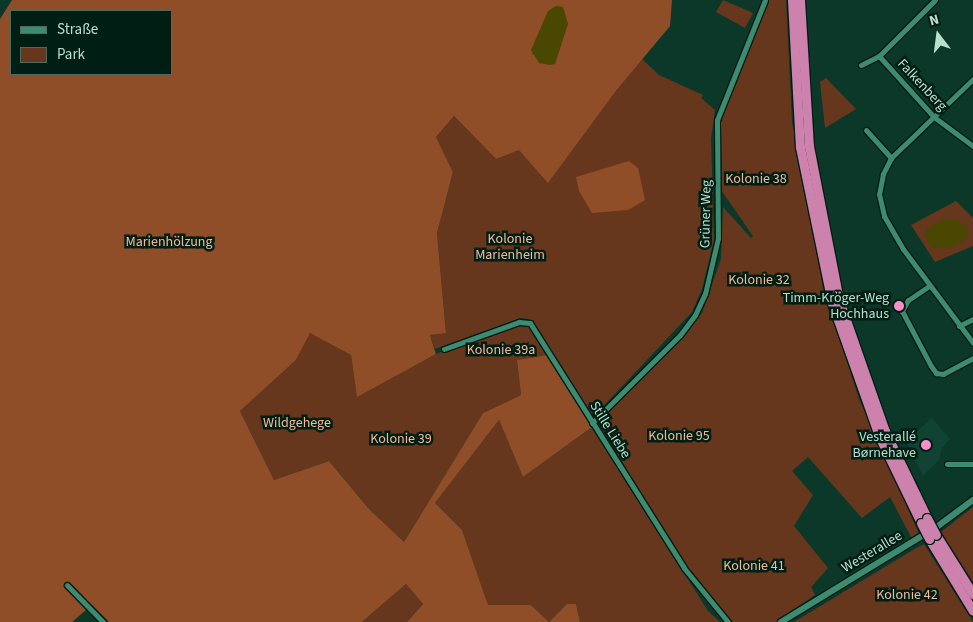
<!DOCTYPE html>
<meta charset="utf-8">
<style>
body{margin:0}
#map{position:relative;width:973px;height:622px;overflow:hidden;background:#0c382a;font-family:"Source Sans 3",sans-serif}
div>[style]{position:absolute}
.built>*{inset:0;background:#104333}
.green>*{inset:0;background:#67371d}
.forest>*{inset:0;background:#8f4d28}
.water>*{inset:0;background:#494702}
.roads{filter:drop-shadow(1px 0 #041d14) drop-shadow(-1px 0 #041d14) drop-shadow(0 1px #041d14) drop-shadow(0 -1px #041d14)}
.minor>*{height:5px;margin:-2.5px;padding:0 2.5px;transform-origin:2.5px;border-radius:2.5px;background:#3d8c71}
.tertiary>*{height:6px;margin:-3px;padding:0 3px;transform-origin:3px;border-radius:3px;background:#3d8c71}
.trunk>*{height:9px;margin:-4.5px;padding:0 4.5px;transform-origin:4.5px;border-radius:4.5px;background:#cd82ae}
.bridges{filter:drop-shadow(1px 0 #041d14) drop-shadow(-1px 0 #041d14) drop-shadow(0 1px #041d14) drop-shadow(0 -1px #041d14)}
.trunk-bridge>*{height:9px;margin:-4.5px;padding:0 4.5px;transform-origin:4.5px;border-radius:4.5px;background:#cd82ae}
.dots>*{width:14px;height:14px;translate:-50% -50%;box-sizing:border-box;border:2px solid #001e13;border-radius:50%}
span{translate:-50% -50%;white-space:nowrap;text-align:center;line-height:1.15;-webkit-text-stroke:5px #001e13;paint-order:stroke}
.street-label{font-size:14px;color:#b9dfcf}
.park-label{font-size:14px;color:#f4b99c}
.poi-label{font-size:14px;color:#b9dfcf}
.right{translate:-100% -50%;text-align:right}
.legend{position:absolute;left:10px;top:10px;width:162px;height:65px;box-sizing:border-box;background:#001e13;border:1px solid #4a6b5e;margin:0;padding:6px 9px;list-style:none;font-size:15px;color:#b9dfcf}
.legend li{display:flex;align-items:center;gap:10px;height:25px}
.legend b{width:25px;border:1px solid #4a6b5e}
.north{position:absolute;left:913px;top:10px;width:50px;height:50px;-webkit-text-stroke:4px #001e13;paint-order:stroke;rotate:345deg;font-size:14px;font-weight:700;line-height:20px;text-align:center;color:#b9dfcf}
.north::after{content:'';display:block;margin:auto;width:18px;height:22px;background:#b9dfcf;clip-path:polygon(50% 0,100% 100%,50% 72%,0 100%)}
</style>
<div id="map">
<div class="built">
<div style="clip-path:polygon(932px 418px,950px 439px,942px 448px,939px 460px,923px 476px,906px 441px)"></div>
</div>
<div class="green">
<div style="clip-path:polygon(723px 0,753px 13px,745px 28px,716px 12px)"></div>
<div style="clip-path:polygon(769px 0,786px 0,792px 122px,823px 288px,859px 399px,919px 534px,912px 539px,890px 497px,862px 518px,808px 457px,792px 471px,813px 495px,794px 526px,828px 568px,811px 587px,815px 595px,776px 622px,731px 622px,716px 609px,685px 565px,601px 427px,601px 419px,679px 341px,702px 313px,721px 259px,723px 207px,751px 238px,753px 236px,721px 190px,719px 130px,724px 110px)"></div>
<div style="clip-path:polygon(642px 59px,659px 75px,703px 95px,701px 98px,715px 110px,711px 138px,714px 240px,702px 289px,692px 312px,596px 414px,591px 414px,528px 319px,520px 318px,435px 349px,430px 335px,446px 332px,437px 233px,453px 172px,436px 137px,454px 116px,496px 159px,615px 92px)"></div>
<div style="clip-path:polygon(826px 78px,856px 109px,825px 128px,820px 82px)"></div>
<div style="clip-path:polygon(956px 201px,973px 218px,973px 246px,935px 262px,911px 225px)"></div>
<div style="clip-path:polygon(520px 323px,528px 325px,547px 355px,517px 360px,521px 395px,483px 413px,404px 542px,369px 509px,329px 461px,274px 480px,240px 411px,296px 360px,310px 332px,351px 355px,357px 396px,436px 354px)"></div>
<div style="clip-path:polygon(499px 420px,523px 477px,592px 427px,708px 611px,720px 622px,580px 622px,576px 604px,567px 604px,549px 622px,531px 605px,488px 606px,462px 530px,435px 503px)"></div>
<div style="clip-path:polygon(973px 507px,973px 582px,941px 532px)"></div>
<div style="clip-path:polygon(924px 544px,973px 622px,794px 622px,913px 550px)"></div>
<div style="clip-path:polygon(406px 584px,423px 604px,407px 622px,362px 622px)"></div>
</div>
<div class="forest">
<div style="clip-path:polygon(evenodd,12px 0,672px 0,670px 26px,615px 92px,548px 183px,519px 150px,496px 159px,454px 116px,436px 137px,453px 172px,437px 233px,446px 333px,430px 335px,436px 354px,357px 397px,351px 355px,310px 333px,296px 360px,240px 411px,274px 480px,329px 461px,369px 509px,404px 542px,483px 413px,521px 395px,517px 360px,547px 355px,592px 427px,523px 477px,499px 420px,435px 503px,462px 530px,488px 605px,531px 605px,549px 622px,567px 604px,576px 604px,580px 622px,407px 622px,423px 604px,406px 584px,362px 622px,109px 622px,92px 605px,72px 622px,0 622px,0 19px,12px 0,556px 6px,568px 24px,532px 55px,556px 6px,12px 0,11px 11px,171px 11px,171px 74px,11px 74px,11px 11px)"></div>
<div style="clip-path:polygon(629px 161px,638px 168px,645px 200px,628px 210px,592px 213px,579px 191px,576px 177px)"></div>
</div>
<div class="water">
<div style="clip-path:polygon(556px 6px,563px 7px,568px 24px,555px 64px,550px 65px,539px 63px,531px 50px,548px 11px)"></div>
<div style="clip-path:polygon(941px 220px,957px 220px,966px 226px,968px 238px,952px 247px,931px 248px,925px 236px,927px 229px)"></div>
</div>
<div class="roads">
<div class="minor">
<div style="left:879px;top:56px;width:82px;rotate:48deg"></div>
<div style="left:934px;top:117px;width:49px;rotate:36.6deg"></div>
<div style="left:861px;top:65px;width:20px;rotate:-27deg"></div>
<div style="left:879px;top:56px;width:79px;rotate:-45deg"></div>
<div style="left:973px;top:79px;width:114px;rotate:136.1deg"></div>
<div style="left:891px;top:158px;width:18px;rotate:117deg"></div>
<div style="left:883px;top:174px;width:20px;rotate:101deg"></div>
<div style="left:879px;top:194px;width:23px;rotate:77deg"></div>
<div style="left:884px;top:216px;width:38px;rotate:60deg"></div>
<div style="left:903px;top:249px;width:117px;rotate:53.3deg"></div>
<div style="left:866px;top:130px;width:38px;rotate:48deg"></div>
<div style="left:929px;top:286px;width:25px;rotate:146deg"></div>
<div style="left:908px;top:300px;width:13px;rotate:119deg"></div>
<div style="left:902px;top:311px;width:62px;rotate:62.2deg"></div>
<div style="left:931px;top:366px;width:9px;rotate:54deg"></div>
<div style="left:936px;top:373px;width:7px;rotate:8deg"></div>
<div style="left:943px;top:374px;width:34px;rotate:-28deg"></div>
<div style="left:959px;top:326px;width:16px;rotate:-27deg"></div>
<div style="left:444px;top:349px;width:80px;rotate:-19.8deg"></div>
<div style="left:519px;top:322px;width:11px;rotate:5deg"></div>
<div style="left:530px;top:323px;width:289px;rotate:57.8deg"></div>
<div style="left:684px;top:568px;width:70px;rotate:50.8deg"></div>
<div style="left:592px;top:423px;width:124px;rotate:-45deg"></div>
<div style="left:680px;top:335px;width:25px;rotate:-53deg"></div>
<div style="left:695px;top:315px;width:23px;rotate:-65deg"></div>
<div style="left:705px;top:294px;width:57px;rotate:-76.9deg"></div>
<div style="left:718px;top:238px;width:118px;rotate:-90.5deg"></div>
<div style="left:717px;top:120px;width:129px;rotate:-68.2deg"></div>
<div style="left:947px;top:464px;width:26px"></div>
<div style="left:67px;top:585px;width:52px;rotate:45.8deg"></div>
</div>
<div class="tertiary">
<div style="left:781px;top:622px;width:184px;rotate:-31.4deg"></div>
<div style="left:938px;top:526px;width:44px;rotate:-36.6deg"></div>
</div>
<div class="trunk">
<div style="left:792px;top:0;width:147px;rotate:86.9deg"></div>
<div style="left:800px;top:147px;width:159px;rotate:78.4deg"></div>
<div style="left:832px;top:303px;width:141px;rotate:70.5deg"></div>
<div style="left:879px;top:436px;width:97px;rotate:64.2deg"></div>
<div style="left:800px;top:0;width:146px;rotate:86.5deg"></div>
<div style="left:809px;top:146px;width:157px;rotate:79deg"></div>
<div style="left:839px;top:300px;width:139px;rotate:70.7deg"></div>
<div style="left:885px;top:431px;width:97px;rotate:64.2deg"></div>
<div style="left:936px;top:535px;width:70px;rotate:57.9deg"></div>
<div style="left:929px;top:539px;width:84px;rotate:58.6deg"></div>
</div>
</div>
<div class="bridges">
<div class="trunk-bridge">
<div style="left:927px;top:518px;width:19px;rotate:62deg"></div>
<div style="left:921px;top:523px;width:18px;rotate:63deg"></div>
</div>
</div>
<div class="dots">
<div style="left:899px;top:306px;background:#fa8fc8"></div>
<div style="left:926px;top:445px;background:#fa8fc8"></div>
</div>
<div class="street-label">
<span style="left:922px;top:85px;rotate:47deg">Falkenberg</span>
<span style="left:706px;top:214px;rotate:-89deg">Grüner Weg</span>
<span style="left:610px;top:430px;rotate:58deg">Stille Liebe</span>
<span style="left:872px;top:552px;rotate:-31deg">Westerallee</span>
</div>
<div class="park-label">
<span style="left:756px;top:179px">Kolonie 38</span>
<span style="left:510px;top:247px">Kolonie<br>Marienheim</span>
<span style="left:169px;top:242px">Marienhölzung</span>
<span style="left:759px;top:280px">Kolonie 32</span>
<span style="left:501px;top:350px">Kolonie 39a</span>
<span style="left:297px;top:423px">Wildgehege</span>
<span style="left:679px;top:436px">Kolonie 95</span>
<span style="left:401px;top:439px">Kolonie 39</span>
<span style="left:754px;top:566px">Kolonie 41</span>
<span style="left:907px;top:595px">Kolonie 42</span>
</div>
<div class="poi-label">
<span class="right" style="left:889px;top:306px">Timm-Kröger-Weg<br>Hochhaus</span>
<span class="right" style="left:916px;top:445px">Vesterallé<br>Børnehave</span>
</div>
<ul class="legend">
<li><b style="height:6px;background:#3d8c71"></b>Straße</li>
<li><b style="height:14px;background:#67371d"></b>Park</li>
</ul>
<div class="north">N</div>
</div>
